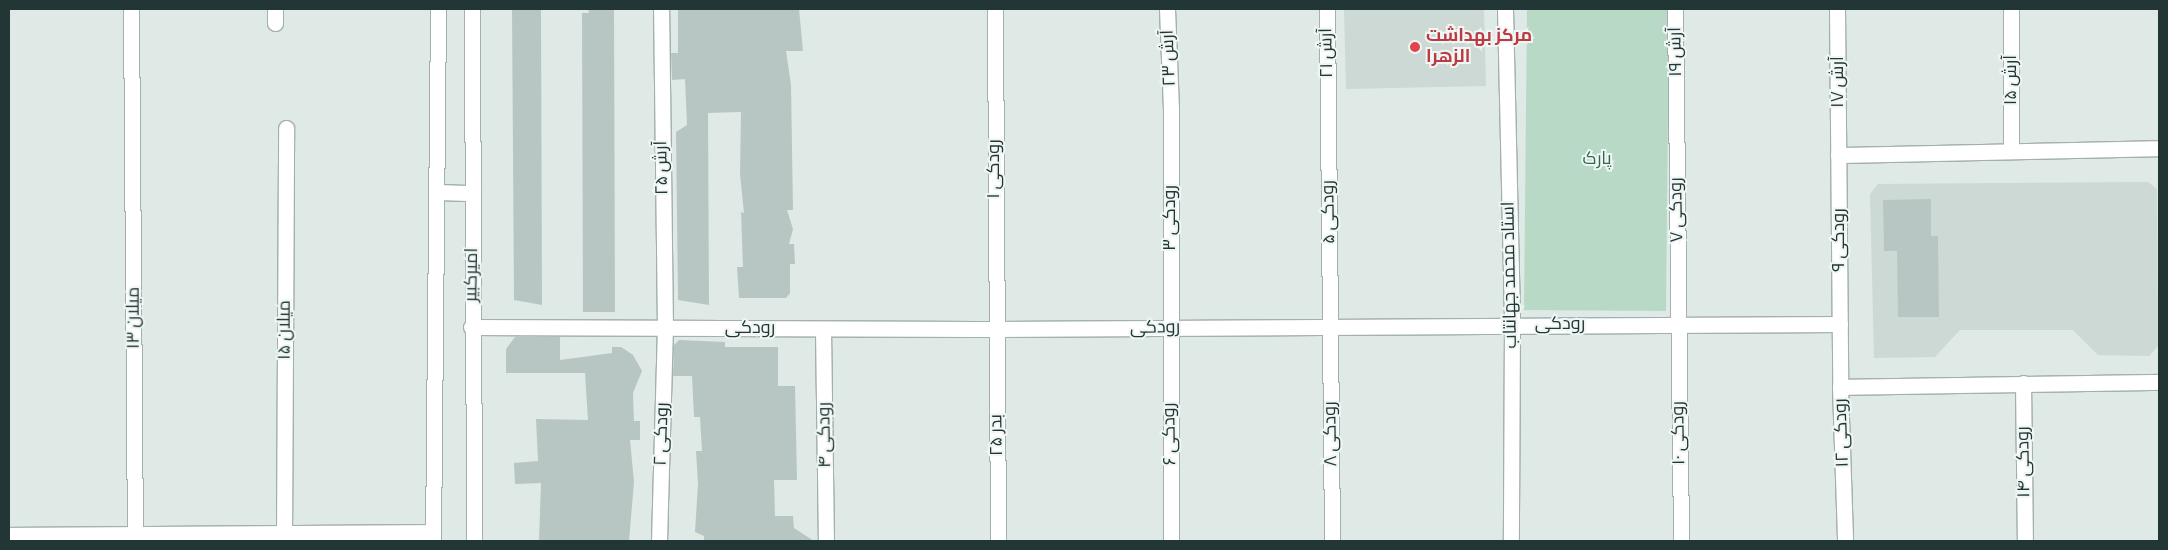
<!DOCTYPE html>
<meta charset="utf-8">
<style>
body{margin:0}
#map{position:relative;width:2168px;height:550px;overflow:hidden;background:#dfe9e6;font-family:"Source Sans 3",Cairo,sans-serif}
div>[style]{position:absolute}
.built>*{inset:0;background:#cdd9d5}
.green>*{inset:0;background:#b9d9c7}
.building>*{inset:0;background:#b8c6c3}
.roads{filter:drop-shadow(1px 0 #a3b0ad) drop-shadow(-1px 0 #a3b0ad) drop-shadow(0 1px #a3b0ad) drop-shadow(0 -1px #a3b0ad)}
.street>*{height:15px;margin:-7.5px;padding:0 7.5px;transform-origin:7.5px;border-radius:7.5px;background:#fff}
.secondary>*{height:15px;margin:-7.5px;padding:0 7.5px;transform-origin:7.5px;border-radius:7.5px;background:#fff}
.dots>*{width:14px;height:14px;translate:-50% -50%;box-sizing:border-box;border:2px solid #eff6f4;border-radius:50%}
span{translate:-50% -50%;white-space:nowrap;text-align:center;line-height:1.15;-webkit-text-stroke:4px #eff6f4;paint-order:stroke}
.health-label{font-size:18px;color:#be3a42;font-weight:700}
.left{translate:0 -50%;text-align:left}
.street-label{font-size:18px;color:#223735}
.park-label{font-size:18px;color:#2f6a51}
.frame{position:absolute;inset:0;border:10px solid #223735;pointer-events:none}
</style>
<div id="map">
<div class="built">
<div style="clip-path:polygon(1344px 9px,1484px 9px,1486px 86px,1346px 89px)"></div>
<div style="clip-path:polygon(2148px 182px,2157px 189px,2158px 346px,2149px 356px,2098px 355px,2073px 330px,1960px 330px,1935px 357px,1874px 358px,1870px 194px,1878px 184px)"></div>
</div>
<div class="green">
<div style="clip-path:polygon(1527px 9px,1669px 9px,1666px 311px,1524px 310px)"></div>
</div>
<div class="building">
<div style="clip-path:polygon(512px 9px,541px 9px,542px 305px,514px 300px)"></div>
<div style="clip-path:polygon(588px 9px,614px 9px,615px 312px,583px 312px,582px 13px,589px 13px)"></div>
<div style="clip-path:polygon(678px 9px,799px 9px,803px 51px,786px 51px,791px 85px,793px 210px,787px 210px,793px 229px,789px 244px,794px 244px,795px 264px,790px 264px,790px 293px,786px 298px,739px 298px,737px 267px,743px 267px,741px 212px,744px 213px,740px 174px,741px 112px,708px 113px,709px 305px,678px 300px,676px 132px,687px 125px,685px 79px,672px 80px,671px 53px,678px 53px)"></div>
<div style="clip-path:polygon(1931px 199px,1931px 236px,1938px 236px,1939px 317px,1898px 317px,1897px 251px,1884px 251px,1883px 200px)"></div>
<div style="clip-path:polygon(515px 337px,560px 337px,560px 360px,612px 353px,612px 347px,621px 347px,633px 355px,642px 371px,633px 393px,634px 421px,640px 421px,640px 440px,630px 440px,634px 482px,629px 541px,539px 541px,541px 483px,515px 484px,514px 463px,538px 461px,536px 419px,588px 420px,585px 373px,506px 373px,506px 349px)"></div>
<div style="clip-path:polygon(679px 340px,725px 342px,725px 347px,778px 347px,778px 386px,795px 386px,797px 480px,774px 480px,775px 516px,793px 516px,794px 528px,814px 541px,704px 541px,704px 536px,695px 532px,698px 484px,696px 451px,702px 451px,700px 417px,694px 417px,692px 376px,673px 376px,674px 345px)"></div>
</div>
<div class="roads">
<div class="street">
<div style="left:131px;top:9px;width:532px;rotate:89.57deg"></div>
<div style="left:275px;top:9px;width:14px;rotate:90deg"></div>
<div style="left:995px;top:9px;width:532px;rotate:89.68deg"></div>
<div style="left:1167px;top:9px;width:99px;rotate:87.7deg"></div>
<div style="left:1171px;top:108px;width:433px;rotate:90deg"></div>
<div style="left:1327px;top:9px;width:532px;rotate:89.46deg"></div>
<div style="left:1675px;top:9px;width:532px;rotate:89.35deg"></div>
<div style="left:1837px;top:9px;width:378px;rotate:89.5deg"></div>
<div style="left:1840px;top:387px;width:154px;rotate:88.1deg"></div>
<div style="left:2011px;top:9px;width:142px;rotate:90deg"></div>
<div style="left:1838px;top:155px;width:321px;rotate:-1.2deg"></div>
<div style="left:471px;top:327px;width:524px;rotate:0.22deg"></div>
<div style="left:995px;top:329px;width:845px;rotate:-0.34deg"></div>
<div style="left:823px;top:329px;width:212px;rotate:89.2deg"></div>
<div style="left:2023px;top:383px;width:158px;rotate:89.3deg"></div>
<div style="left:1840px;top:387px;width:319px;rotate:-0.9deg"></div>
<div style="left:9px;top:535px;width:424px;rotate:-0.4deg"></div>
<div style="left:284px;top:540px;width:412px;rotate:-89.7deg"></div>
<div style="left:659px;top:541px;width:213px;rotate:-88.4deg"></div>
<div style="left:665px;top:328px;width:319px;rotate:-90.7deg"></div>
</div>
<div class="secondary">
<div style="left:472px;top:9px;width:532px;rotate:89.78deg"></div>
<div style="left:1505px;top:9px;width:316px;rotate:88.7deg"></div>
<div style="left:1512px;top:325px;width:216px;rotate:90.3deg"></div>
<div style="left:439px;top:192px;width:34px;rotate:2deg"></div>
<div style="left:433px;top:541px;width:532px;rotate:-89.46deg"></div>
</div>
</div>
<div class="dots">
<div style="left:1415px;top:47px;background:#e0444e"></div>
</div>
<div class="health-label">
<span class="left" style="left:1426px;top:47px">مرکز بهداشت<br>الزهرا</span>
</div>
<div class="street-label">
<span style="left:1676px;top:52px;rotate:-91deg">آرش ۱۹</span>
<span style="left:1327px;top:53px;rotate:-91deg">آرش ۲۱</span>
<span style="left:1169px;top:58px;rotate:-92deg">آرش ۲۳</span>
<span style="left:2011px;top:80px;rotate:-90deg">آرش ۱۵</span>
<span style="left:1838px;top:82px;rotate:-90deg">آرش ۱۷</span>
<span style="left:662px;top:168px;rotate:-91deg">آرش ۲۵</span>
<span style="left:994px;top:169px;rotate:-90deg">رودکی ۱</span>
<span style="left:1677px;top:210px;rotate:-91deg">رودکی ۷</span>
<span style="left:1329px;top:212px;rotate:-91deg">رودکی ۵</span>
<span style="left:1170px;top:218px;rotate:-90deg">رودکی ۳</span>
<span style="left:1839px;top:240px;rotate:-90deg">رودکی ۹</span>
<span style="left:472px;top:275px;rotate:-89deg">امیرکبیر</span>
<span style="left:1510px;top:275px;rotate:-91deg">استاد محمد جهانتاب</span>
<span style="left:134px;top:318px;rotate:-90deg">میلان ۱۳</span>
<span style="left:1560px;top:324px">رودکی</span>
<span style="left:750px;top:328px">رودکی</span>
<span style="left:1155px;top:328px;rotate:-1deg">رودکی</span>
<span style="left:285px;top:330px;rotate:-90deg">میلان ۱۵</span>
<span style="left:1679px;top:433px;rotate:-91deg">رودکی ۱۰</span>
<span style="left:1842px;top:433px;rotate:-92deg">رودکی ۱۲</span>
<span style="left:662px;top:434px;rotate:-88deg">رودکی ۲</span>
<span style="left:1170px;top:434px;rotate:-91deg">رودکی ۶</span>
<span style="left:1331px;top:434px;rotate:-91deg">رودکی ۸</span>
<span style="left:825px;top:435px;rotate:-91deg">رودکی ۴</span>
<span style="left:997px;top:435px;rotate:-91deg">بدر ۲۵</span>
<span style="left:2024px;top:462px;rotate:-91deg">رودکی ۱۴</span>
</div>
<div class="park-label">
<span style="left:1597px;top:159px">پارک</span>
</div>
<div class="frame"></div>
</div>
